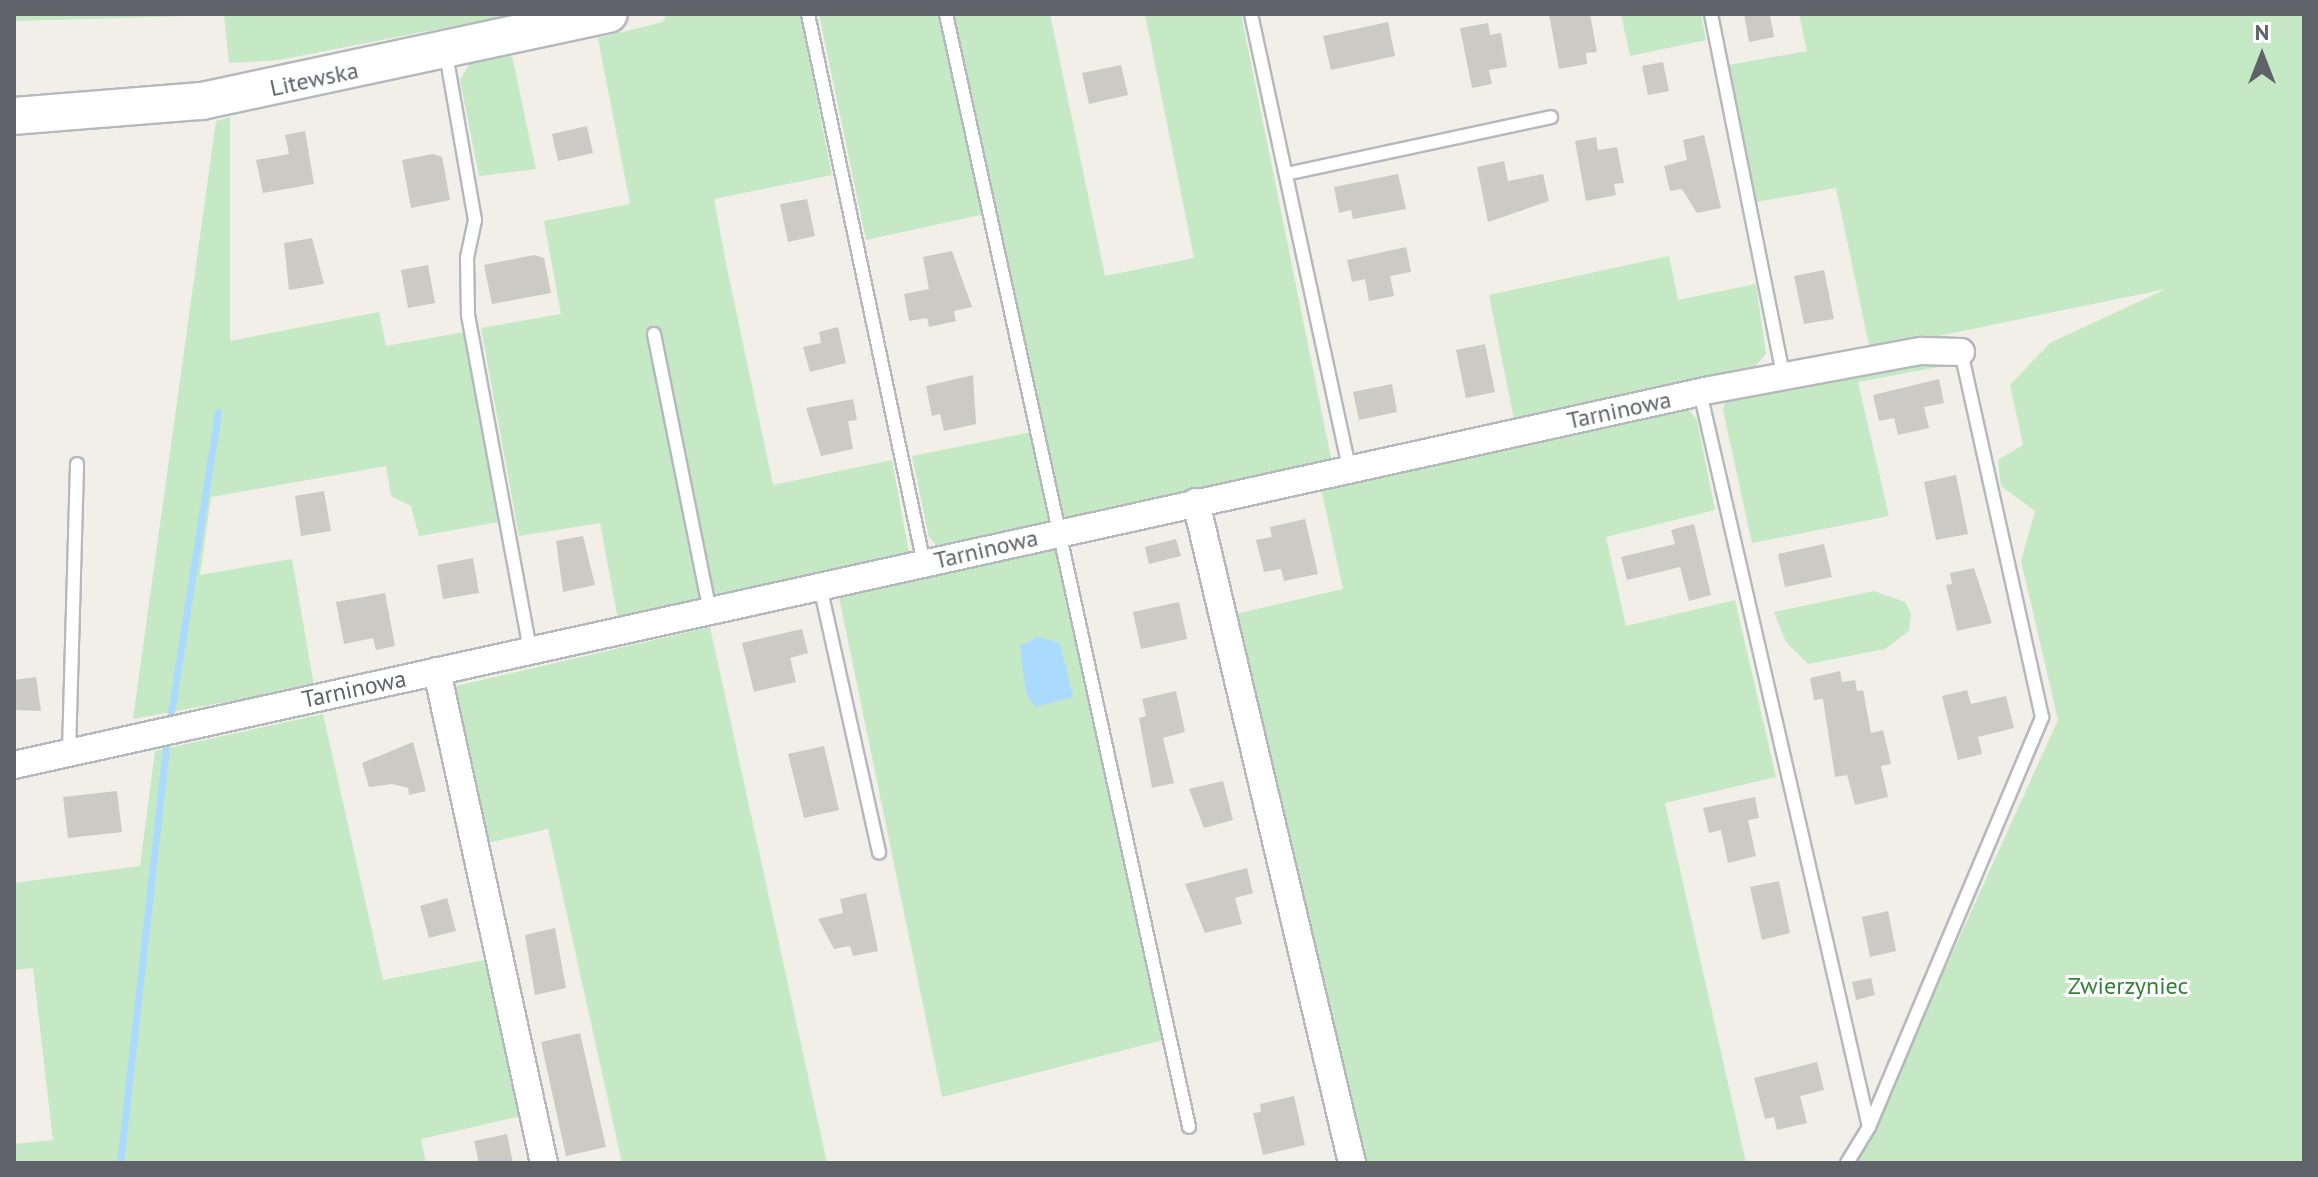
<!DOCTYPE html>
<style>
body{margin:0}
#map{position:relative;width:2318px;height:1177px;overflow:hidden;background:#f1efe8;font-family:"PT Sans",sans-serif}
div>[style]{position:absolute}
.green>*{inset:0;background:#c5e8c5}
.water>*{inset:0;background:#aadaff}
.stream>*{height:7px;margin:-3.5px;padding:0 3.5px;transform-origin:3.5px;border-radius:3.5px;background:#aadaff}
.building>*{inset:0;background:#cccac5}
.roads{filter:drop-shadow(2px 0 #b5b8bc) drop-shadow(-2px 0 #b5b8bc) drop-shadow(0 2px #b5b8bc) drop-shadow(0 -2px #b5b8bc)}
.lane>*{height:12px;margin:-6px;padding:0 6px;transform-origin:6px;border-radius:6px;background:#fff}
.street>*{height:26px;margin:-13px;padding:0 13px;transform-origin:13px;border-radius:13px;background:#fff}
.secondary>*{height:36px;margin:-18px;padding:0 18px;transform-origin:18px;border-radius:18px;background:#fff}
span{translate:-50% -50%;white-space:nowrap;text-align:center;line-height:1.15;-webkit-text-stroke:6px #fff;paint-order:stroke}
.street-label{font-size:24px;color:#5f6368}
.park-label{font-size:24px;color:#348238}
.frame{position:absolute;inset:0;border:16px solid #5f6368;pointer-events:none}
.north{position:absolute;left:2222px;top:16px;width:80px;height:80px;-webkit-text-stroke:6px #fff;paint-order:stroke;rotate:0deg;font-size:22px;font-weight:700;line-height:32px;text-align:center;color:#5f6368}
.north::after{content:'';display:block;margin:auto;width:28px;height:36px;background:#5f6368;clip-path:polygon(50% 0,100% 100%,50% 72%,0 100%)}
</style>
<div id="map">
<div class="green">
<div style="clip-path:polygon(14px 14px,515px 14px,279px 60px,229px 63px,224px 15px,14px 21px)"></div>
<div style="clip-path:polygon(666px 14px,800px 14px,832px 175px,714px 199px,727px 268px,773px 485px,892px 460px,909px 553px,618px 620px,600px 523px,519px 536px,481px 328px,561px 314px,544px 221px,630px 204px,598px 38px,663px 22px)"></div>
<div style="clip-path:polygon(819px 14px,941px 14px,985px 214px,866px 240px)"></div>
<div style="clip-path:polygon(952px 14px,1050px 14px,1105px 276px,1194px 258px,1145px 14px,1241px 14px,1332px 463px,1064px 525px)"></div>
<div style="clip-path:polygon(1621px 14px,1701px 14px,1706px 40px,1630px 56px)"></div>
<div style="clip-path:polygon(1799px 14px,2304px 14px,2304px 1163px,1857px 1163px,2058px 720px,2021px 561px,2035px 511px,2001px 486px,1998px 460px,2023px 445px,2010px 385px,2050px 343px,2166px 289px,1870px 350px,1836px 188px,1756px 202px,1729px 65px,1807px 51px)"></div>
<div style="clip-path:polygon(512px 56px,536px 169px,479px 176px,460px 80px,470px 63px)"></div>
<div style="clip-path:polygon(230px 117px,230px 341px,379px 312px,386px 346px,464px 332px,499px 522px,419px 536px,411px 506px,391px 496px,386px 466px,211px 497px,200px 575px,292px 559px,314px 686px,133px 719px,216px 121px)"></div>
<div style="clip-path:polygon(1669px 256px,1678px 300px,1756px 284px,1766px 354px,1751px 371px,1515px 424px,1489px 295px)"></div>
<div style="clip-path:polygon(1942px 359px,1949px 365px,1858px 382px,1889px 516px,1752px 543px,1723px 410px,1727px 395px)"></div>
<div style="clip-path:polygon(1684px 404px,1697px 420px,1715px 510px,1606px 537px,1626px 626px,1735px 600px,1776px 777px,1665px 803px,1746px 1163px,1358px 1163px,1235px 614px,1343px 589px,1321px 488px)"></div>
<div style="clip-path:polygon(1032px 432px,1052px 526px,937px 546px,929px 537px,912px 456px)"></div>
<div style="clip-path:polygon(1056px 546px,1163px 1040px,942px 1097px,839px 597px,842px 590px)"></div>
<div style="clip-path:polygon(1874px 591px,1905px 602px,1911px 613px,1909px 631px,1885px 649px,1808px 664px,1786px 642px,1774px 612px)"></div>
<div style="clip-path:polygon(710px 627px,827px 1163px,622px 1163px,548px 829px,483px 844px,543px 1111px,421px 1139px,426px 1163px,14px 1163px,14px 1144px,53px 1140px,33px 968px,15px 970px,14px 883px,140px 866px,155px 751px,323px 714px,383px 980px,490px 959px,452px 687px)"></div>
</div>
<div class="water">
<div style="clip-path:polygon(1038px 637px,1060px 643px,1073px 697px,1035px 707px,1026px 693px,1020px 646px)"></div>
</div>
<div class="stream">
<div style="left:170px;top:719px;width:311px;rotate:-81.1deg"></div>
<div style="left:120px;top:1163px;width:423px;rotate:-83.7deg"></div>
</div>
<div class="building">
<div style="clip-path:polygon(1549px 14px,1590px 14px,1597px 52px,1586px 53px,1587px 64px,1559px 69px)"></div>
<div style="clip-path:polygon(1744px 14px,1770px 14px,1774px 37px,1749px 42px)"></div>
<div style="clip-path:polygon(1388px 22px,1395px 56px,1331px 70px,1323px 36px)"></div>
<div style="clip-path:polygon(1488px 23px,1490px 35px,1501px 33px,1507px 67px,1489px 70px,1492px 84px,1472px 88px,1460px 28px)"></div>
<div style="clip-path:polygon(1663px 62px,1669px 91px,1648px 95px,1642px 66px)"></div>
<div style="clip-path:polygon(1121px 65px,1128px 95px,1089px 104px,1082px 73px)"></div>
<div style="clip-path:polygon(587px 126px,593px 153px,558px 161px,552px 134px)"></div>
<div style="clip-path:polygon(305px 131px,314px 184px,263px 193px,256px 160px,289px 154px,285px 135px)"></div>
<div style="clip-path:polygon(1704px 135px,1721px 208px,1697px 213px,1682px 189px,1670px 191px,1664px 166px,1687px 160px,1683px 140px)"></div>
<div style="clip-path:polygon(1596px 137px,1598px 150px,1617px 147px,1624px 183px,1614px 184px,1616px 195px,1586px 201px,1575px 141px)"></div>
<div style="clip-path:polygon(433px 154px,442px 157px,450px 200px,411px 208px,402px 160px)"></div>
<div style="clip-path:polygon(1504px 161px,1508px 181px,1543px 174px,1549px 201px,1488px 222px,1477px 167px)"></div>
<div style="clip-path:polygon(1398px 174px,1406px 209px,1353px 219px,1351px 210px,1339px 213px,1334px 187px)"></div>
<div style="clip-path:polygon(807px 199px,815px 236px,788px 242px,780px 204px)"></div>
<div style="clip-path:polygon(312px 238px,324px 284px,289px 290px,284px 243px)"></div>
<div style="clip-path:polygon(1406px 247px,1411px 272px,1390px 276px,1394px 296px,1369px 301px,1365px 279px,1352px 282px,1347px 260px)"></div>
<div style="clip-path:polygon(952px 251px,972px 307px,954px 311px,956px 321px,929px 327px,927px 318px,909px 321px,904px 294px,929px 289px,923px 257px)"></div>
<div style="clip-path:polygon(534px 255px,544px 258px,551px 293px,492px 304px,484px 265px)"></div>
<div style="clip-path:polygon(428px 265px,435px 303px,408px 308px,401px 270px)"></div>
<div style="clip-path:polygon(1824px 270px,1834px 319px,1804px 324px,1794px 276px)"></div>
<div style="clip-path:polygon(838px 327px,846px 363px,810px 372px,803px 347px,821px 343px,819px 332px)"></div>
<div style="clip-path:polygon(1485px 344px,1495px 392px,1466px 398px,1456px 350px)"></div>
<div style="clip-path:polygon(973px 375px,976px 424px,944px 431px,940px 414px,932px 416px,926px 386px)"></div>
<div style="clip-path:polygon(1939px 379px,1944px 403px,1924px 407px,1929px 428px,1898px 435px,1894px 418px,1879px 421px,1873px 395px)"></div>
<div style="clip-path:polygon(1392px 384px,1397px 412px,1359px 420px,1353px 392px)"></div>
<div style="clip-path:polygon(853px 399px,857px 420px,848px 421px,853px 449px,821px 456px,806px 408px)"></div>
<div style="clip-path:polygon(1956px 475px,1968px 534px,1936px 540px,1924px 482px)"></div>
<div style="clip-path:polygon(324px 491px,331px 531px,301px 536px,295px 496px)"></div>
<div style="clip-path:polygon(1305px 519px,1318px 574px,1284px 581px,1281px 569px,1264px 572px,1256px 540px,1272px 537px,1270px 527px)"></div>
<div style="clip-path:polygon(1694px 524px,1711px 595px,1689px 601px,1680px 567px,1627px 580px,1621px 557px,1675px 544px,1671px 530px)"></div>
<div style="clip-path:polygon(583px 536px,595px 585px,563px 592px,556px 541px)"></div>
<div style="clip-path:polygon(1176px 539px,1181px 556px,1149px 564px,1145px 547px)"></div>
<div style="clip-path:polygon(1824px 544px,1832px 577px,1785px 587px,1778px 554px)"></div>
<div style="clip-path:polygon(473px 558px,479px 593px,443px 599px,437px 565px)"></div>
<div style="clip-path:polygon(1974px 568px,1992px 623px,1957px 631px,1946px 585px,1952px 584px,1950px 573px)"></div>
<div style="clip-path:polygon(385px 593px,395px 646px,376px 650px,373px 638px,344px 644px,336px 602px)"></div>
<div style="clip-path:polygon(1179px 602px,1187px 639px,1141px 649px,1133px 612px)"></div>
<div style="clip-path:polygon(802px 629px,808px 653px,790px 658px,796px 682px,754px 692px,742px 643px)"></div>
<div style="clip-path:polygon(1840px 671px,1842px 682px,1855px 680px,1857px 691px,1863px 690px,1871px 733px,1883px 730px,1891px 764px,1881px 766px,1888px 797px,1855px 805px,1847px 775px,1835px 777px,1823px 699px,1814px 700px,1810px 678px)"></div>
<div style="clip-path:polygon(36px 677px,41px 711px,14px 710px,14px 680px)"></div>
<div style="clip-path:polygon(1967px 690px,1971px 704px,2006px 696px,2014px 728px,1978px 737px,1982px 754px,1958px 760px,1942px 696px)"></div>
<div style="clip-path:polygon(1176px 691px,1185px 732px,1163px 738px,1174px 783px,1152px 788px,1139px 718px,1146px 716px,1142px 699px)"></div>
<div style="clip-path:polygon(413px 742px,426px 791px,409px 795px,408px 788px,392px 784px,369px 787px,362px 763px)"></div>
<div style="clip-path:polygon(824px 746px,839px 810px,804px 818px,788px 754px)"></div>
<div style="clip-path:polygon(1223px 781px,1233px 820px,1204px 828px,1189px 789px)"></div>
<div style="clip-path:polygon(117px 791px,122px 832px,68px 838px,63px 797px)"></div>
<div style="clip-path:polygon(1755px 797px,1759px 818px,1748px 820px,1756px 856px,1728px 863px,1721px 830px,1709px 833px,1703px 808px)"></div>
<div style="clip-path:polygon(1247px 868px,1253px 893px,1235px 898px,1242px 924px,1205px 933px,1185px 884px)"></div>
<div style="clip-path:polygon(1779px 881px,1790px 933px,1762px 940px,1750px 887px)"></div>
<div style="clip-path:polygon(866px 893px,878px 951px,853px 956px,850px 946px,834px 949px,818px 919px,843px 913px,840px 899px)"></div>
<div style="clip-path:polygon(447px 898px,456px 931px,429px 938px,420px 906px)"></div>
<div style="clip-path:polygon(1888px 911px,1896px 951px,1870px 957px,1862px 917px)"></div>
<div style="clip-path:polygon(555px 928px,566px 988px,535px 995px,525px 935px)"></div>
<div style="clip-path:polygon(1871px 978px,1875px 995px,1856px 1000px,1852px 982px)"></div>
<div style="clip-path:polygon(580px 1033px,606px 1147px,566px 1156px,541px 1042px)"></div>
<div style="clip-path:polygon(1817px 1062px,1824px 1090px,1800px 1096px,1807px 1123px,1777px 1130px,1774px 1117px,1765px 1119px,1754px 1078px)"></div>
<div style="clip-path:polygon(1294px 1096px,1305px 1145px,1263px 1155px,1253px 1113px,1261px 1112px,1260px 1104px)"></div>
<div style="clip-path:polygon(507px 1134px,513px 1163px,479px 1163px,474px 1141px)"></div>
</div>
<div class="roads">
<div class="lane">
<div style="left:808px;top:14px;width:562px;rotate:78.09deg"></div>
<div style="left:946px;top:14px;width:1139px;rotate:77.68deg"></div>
<div style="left:1251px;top:14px;width:465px;rotate:77.8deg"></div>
<div style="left:1711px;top:14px;width:367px;rotate:78.7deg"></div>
<div style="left:446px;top:54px;width:169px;rotate:80.1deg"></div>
<div style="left:475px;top:220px;width:38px;rotate:102deg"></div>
<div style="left:467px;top:257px;width:58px;rotate:89deg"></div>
<div style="left:468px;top:315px;width:341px;rotate:79.5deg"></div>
<div style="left:1286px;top:174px;width:271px;rotate:-12.1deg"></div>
<div style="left:654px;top:334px;width:283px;rotate:78.6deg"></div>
<div style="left:1700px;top:392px;width:754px;rotate:77.05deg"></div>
<div style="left:820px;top:586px;width:273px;rotate:77.5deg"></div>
<div style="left:69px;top:752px;width:288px;rotate:-88.4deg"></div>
<div style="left:1847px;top:1163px;width:42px;rotate:-58.6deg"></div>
<div style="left:1869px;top:1127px;width:445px;rotate:-67.1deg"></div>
<div style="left:2042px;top:717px;width:374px;rotate:-102.5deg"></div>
</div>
<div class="street">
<div style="left:1196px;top:502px;width:679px;rotate:76.72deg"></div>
<div style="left:437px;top:671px;width:504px;rotate:77.73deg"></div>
<div style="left:14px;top:765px;width:1737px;rotate:-12.47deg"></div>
<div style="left:1710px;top:390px;width:215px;rotate:-10.5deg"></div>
<div style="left:1921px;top:351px;width:40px;rotate:1.4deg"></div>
</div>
<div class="secondary">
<div style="left:14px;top:116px;width:189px;rotate:-4.6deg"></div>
<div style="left:202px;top:101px;width:416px;rotate:-12.1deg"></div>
</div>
</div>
<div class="street-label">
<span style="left:314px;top:79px;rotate:-12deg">Litewska</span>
<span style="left:1619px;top:410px;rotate:-12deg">Tarninowa</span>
<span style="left:986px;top:549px;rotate:-13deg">Tarninowa</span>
<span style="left:354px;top:689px;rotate:-12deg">Tarninowa</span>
</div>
<div class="park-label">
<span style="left:2128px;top:986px">Zwierzyniec</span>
</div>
<div class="frame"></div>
<div class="north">N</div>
</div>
